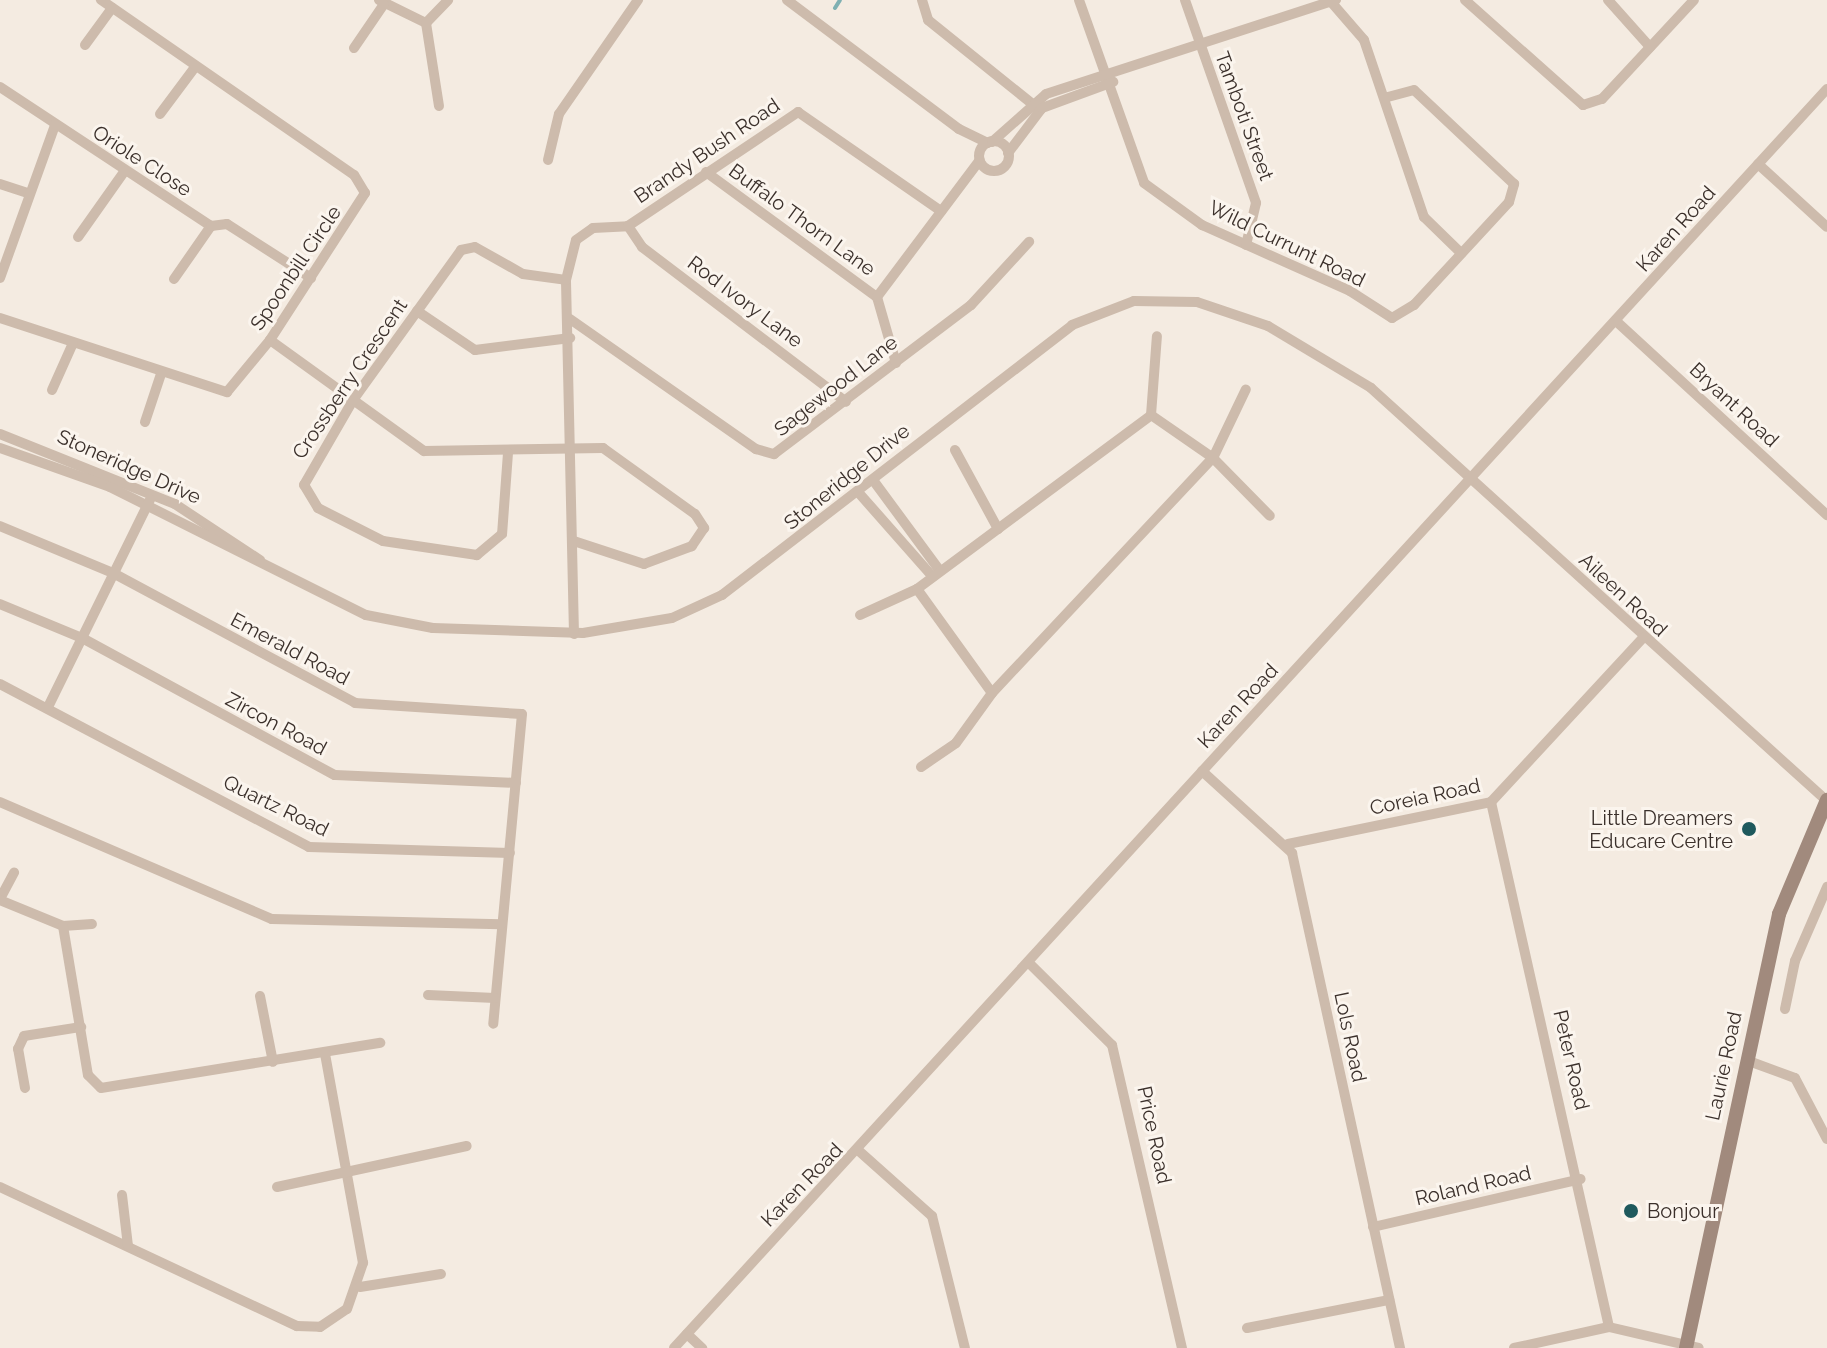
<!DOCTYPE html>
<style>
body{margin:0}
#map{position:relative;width:1827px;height:1348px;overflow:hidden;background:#f4ebe1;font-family:Raleway,sans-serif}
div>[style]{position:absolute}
.stream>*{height:4px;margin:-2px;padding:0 2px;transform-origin:2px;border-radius:2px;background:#7fb0b2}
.minor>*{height:10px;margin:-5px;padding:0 5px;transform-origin:5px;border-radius:5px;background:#cdbbac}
.minor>.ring{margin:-5px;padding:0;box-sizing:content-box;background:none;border:10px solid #cdbbac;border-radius:50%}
.secondary>*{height:14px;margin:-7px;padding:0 7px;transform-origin:7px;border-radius:7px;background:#a18a7d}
.dots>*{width:22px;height:22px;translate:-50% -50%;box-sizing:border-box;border:4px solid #fbf5ee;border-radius:50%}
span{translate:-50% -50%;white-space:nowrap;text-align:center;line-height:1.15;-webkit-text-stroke:6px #fbf5ee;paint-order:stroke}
.street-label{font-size:20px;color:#3b302b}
.poi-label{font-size:20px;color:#3b302b}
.right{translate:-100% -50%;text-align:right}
.left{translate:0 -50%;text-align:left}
</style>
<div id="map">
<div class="stream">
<div style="left:835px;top:8px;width:9px;rotate:-58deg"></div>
</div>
<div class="minor">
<div style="left:379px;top:0;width:52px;rotate:26.1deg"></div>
<div style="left:426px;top:23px;width:32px;rotate:-46deg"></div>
<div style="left:787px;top:0;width:215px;rotate:36.9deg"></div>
<div style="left:959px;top:129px;width:32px;rotate:26deg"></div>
<div style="left:922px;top:0;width:21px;rotate:73deg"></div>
<div style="left:928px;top:20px;width:144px;rotate:38.8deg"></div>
<div style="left:1079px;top:0;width:194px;rotate:70.4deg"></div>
<div style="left:1144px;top:183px;width:72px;rotate:35.9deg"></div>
<div style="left:1202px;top:225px;width:162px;rotate:24deg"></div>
<div style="left:1350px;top:291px;width:50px;rotate:32.7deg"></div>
<div style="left:1392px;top:318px;width:26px;rotate:-31deg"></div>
<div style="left:1414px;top:305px;width:140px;rotate:-47.3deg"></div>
<div style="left:1509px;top:202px;width:19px;rotate:-74deg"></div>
<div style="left:1514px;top:184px;width:137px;rotate:-136.8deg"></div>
<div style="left:1414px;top:90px;width:30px;rotate:165deg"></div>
<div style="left:1185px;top:0;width:215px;rotate:70.7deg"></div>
<div style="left:1256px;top:203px;width:43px;rotate:103.4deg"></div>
<div style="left:1465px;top:0;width:158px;rotate:41.7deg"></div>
<div style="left:1583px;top:105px;width:20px;rotate:-18deg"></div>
<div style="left:1602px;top:99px;width:135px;rotate:-47.1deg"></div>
<div style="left:1608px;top:0;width:63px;rotate:48.2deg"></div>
<div style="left:1332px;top:3px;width:49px;rotate:49.1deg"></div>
<div style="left:1364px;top:40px;width:187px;rotate:71.3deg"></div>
<div style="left:1424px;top:217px;width:52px;rotate:44.2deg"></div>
<div style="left:426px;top:23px;width:84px;rotate:81.1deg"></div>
<div style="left:85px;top:45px;width:46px;rotate:-53.9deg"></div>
<div style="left:354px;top:48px;width:53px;rotate:-55.7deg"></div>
<div style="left:0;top:87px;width:253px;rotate:33.4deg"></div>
<div style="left:160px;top:114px;width:59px;rotate:-53.3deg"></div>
<div class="ring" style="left:979px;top:141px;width:20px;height:20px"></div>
<div style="left:992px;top:142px;width:72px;rotate:-41.6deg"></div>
<div style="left:1046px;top:94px;width:305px;rotate:-18deg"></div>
<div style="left:1008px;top:153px;width:56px;rotate:-52.9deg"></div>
<div style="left:1042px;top:108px;width:76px;rotate:-20.1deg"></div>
<div style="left:548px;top:160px;width:47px;rotate:-76.6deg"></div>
<div style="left:559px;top:114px;width:139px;rotate:-55.3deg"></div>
<div style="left:1758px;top:164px;width:93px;rotate:42.4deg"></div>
<div style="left:706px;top:172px;width:212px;rotate:36.2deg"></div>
<div style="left:0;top:184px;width:29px;rotate:18deg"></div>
<div style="left:628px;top:226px;width:25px;rotate:56deg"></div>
<div style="left:642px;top:247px;width:256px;rotate:37.2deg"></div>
<div style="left:78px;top:237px;width:80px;rotate:-54.7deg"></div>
<div style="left:0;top:278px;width:163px;rotate:-70.2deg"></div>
<div style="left:174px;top:279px;width:65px;rotate:-55.1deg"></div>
<div style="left:211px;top:226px;width:16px;rotate:-7deg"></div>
<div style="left:227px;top:224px;width:100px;rotate:32.7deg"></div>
<div style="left:417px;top:311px;width:70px;rotate:33.9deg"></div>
<div style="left:475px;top:350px;width:96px;rotate:-7.2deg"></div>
<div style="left:0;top:318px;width:239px;rotate:18.1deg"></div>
<div style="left:227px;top:392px;width:67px;rotate:-50.4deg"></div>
<div style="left:270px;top:340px;width:175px;rotate:-57.1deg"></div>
<div style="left:365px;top:193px;width:21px;rotate:-121deg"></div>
<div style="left:354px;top:175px;width:308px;rotate:-145.3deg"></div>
<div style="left:570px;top:319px;width:227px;rotate:35deg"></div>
<div style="left:756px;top:449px;width:19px;rotate:16deg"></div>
<div style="left:774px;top:454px;width:247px;rotate:-37.1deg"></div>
<div style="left:971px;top:305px;width:86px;rotate:-47.4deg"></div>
<div style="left:1616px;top:321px;width:287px;rotate:42.6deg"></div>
<div style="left:270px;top:340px;width:190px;rotate:35.8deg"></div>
<div style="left:424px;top:451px;width:179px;rotate:-1deg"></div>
<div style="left:603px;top:448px;width:113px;rotate:35.7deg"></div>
<div style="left:695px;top:514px;width:17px;rotate:57deg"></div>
<div style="left:704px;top:528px;width:22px;rotate:124deg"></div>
<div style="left:692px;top:546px;width:51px;rotate:159.4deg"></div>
<div style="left:644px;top:564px;width:74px;rotate:-161.8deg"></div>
<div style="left:896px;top:363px;width:69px;rotate:-106.1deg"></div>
<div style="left:877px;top:297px;width:171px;rotate:-53.1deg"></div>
<div style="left:52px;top:390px;width:51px;rotate:-65.9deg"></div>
<div style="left:1151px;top:415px;width:75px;rotate:34.7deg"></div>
<div style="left:1213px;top:458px;width:81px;rotate:45.5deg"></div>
<div style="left:145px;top:422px;width:51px;rotate:-71.6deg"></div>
<div style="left:0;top:434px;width:188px;rotate:21.8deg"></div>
<div style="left:175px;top:504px;width:102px;rotate:33.4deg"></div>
<div style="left:0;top:448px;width:117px;rotate:19.5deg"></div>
<div style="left:110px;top:487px;width:286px;rotate:26.6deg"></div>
<div style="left:366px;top:615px;width:68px;rotate:11deg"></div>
<div style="left:433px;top:628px;width:150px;rotate:1.9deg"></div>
<div style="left:583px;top:633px;width:90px;rotate:-9.6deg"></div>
<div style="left:672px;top:618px;width:55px;rotate:-24.7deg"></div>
<div style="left:722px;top:595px;width:442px;rotate:-37.6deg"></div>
<div style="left:1072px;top:325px;width:66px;rotate:-21.2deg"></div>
<div style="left:1134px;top:301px;width:63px;rotate:0.9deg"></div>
<div style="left:1197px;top:302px;width:75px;rotate:18.7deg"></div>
<div style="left:1268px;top:326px;width:120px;rotate:31deg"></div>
<div style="left:1371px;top:388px;width:615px;rotate:42.17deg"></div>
<div style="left:955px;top:450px;width:90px;rotate:61.4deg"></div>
<div style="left:508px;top:453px;width:81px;rotate:94.2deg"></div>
<div style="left:502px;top:534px;width:33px;rotate:140deg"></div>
<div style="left:477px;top:555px;width:95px;rotate:-171.5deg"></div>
<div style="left:383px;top:541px;width:73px;rotate:-153.1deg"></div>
<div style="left:318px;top:508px;width:27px;rotate:-121deg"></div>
<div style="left:304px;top:485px;width:98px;rotate:-60deg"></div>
<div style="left:353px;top:400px;width:185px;rotate:-54.2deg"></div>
<div style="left:461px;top:250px;width:14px;rotate:-12deg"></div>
<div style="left:475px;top:247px;width:55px;rotate:29.4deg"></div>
<div style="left:523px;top:274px;width:43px;rotate:7.9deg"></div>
<div style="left:873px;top:480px;width:113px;rotate:53.6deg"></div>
<div style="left:858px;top:492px;width:113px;rotate:48.6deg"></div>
<div style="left:0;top:526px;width:122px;rotate:22.6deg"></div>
<div style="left:113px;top:573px;width:275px;rotate:28.2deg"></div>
<div style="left:355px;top:703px;width:167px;rotate:3.8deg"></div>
<div style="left:522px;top:714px;width:311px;rotate:95.3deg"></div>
<div style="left:917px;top:589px;width:128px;rotate:54.2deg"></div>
<div style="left:0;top:604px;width:91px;rotate:22.6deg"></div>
<div style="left:84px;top:639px;width:285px;rotate:28.5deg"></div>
<div style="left:335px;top:775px;width:181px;rotate:2.5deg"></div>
<div style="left:860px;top:615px;width:63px;rotate:-24.5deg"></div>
<div style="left:917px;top:589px;width:292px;rotate:-36.6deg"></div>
<div style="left:1151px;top:415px;width:79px;rotate:-85.7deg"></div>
<div style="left:574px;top:634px;width:354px;rotate:-91.3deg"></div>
<div style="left:566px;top:280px;width:41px;rotate:-76deg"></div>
<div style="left:576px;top:240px;width:21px;rotate:-35deg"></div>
<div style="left:593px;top:228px;width:35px;rotate:-3deg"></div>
<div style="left:628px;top:226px;width:205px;rotate:-33.8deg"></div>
<div style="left:798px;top:112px;width:174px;rotate:34.7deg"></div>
<div style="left:0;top:684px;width:349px;rotate:27.8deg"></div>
<div style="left:309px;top:847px;width:201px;rotate:1.7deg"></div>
<div style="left:49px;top:705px;width:229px;rotate:-63.8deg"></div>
<div style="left:921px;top:767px;width:42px;rotate:-34.4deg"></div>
<div style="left:956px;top:743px;width:62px;rotate:-54.2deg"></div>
<div style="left:992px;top:693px;width:323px;rotate:-46.8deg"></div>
<div style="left:1213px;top:458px;width:76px;rotate:-64.4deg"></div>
<div style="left:1202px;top:771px;width:122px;rotate:42.3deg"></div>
<div style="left:1292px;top:853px;width:507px;rotate:77.69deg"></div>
<div style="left:0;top:802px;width:296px;rotate:23.3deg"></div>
<div style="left:272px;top:919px;width:229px;rotate:1.3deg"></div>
<div style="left:1491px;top:802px;width:538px;rotate:77.33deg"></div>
<div style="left:1288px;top:844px;width:207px;rotate:-11.7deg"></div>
<div style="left:1491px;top:802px;width:224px;rotate:-47.2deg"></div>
<div style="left:0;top:899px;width:30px;rotate:-62deg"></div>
<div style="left:0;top:900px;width:68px;rotate:22.4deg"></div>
<div style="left:63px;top:926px;width:29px;rotate:-4deg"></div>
<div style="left:63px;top:926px;width:151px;rotate:80.5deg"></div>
<div style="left:88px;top:1075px;width:18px;rotate:45deg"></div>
<div style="left:101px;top:1088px;width:283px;rotate:-9.2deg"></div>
<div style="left:1029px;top:963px;width:117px;rotate:44.7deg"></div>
<div style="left:1112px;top:1045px;width:311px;rotate:77deg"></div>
<div style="left:428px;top:995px;width:67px;rotate:2.6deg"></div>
<div style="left:260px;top:996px;width:67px;rotate:78.9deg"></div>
<div style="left:1785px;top:1009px;width:49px;rotate:-78.2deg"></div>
<div style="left:1795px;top:961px;width:81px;rotate:-66.6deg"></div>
<div style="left:1746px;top:1060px;width:52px;rotate:20.2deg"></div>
<div style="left:1795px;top:1078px;width:69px;rotate:62.3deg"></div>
<div style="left:25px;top:1088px;width:40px;rotate:-100deg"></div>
<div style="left:18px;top:1049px;width:14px;rotate:-65deg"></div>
<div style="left:24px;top:1036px;width:58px;rotate:-9deg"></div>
<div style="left:859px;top:1151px;width:98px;rotate:41.7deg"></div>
<div style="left:932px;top:1216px;width:136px;rotate:76deg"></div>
<div style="left:0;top:1187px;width:328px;rotate:25.1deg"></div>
<div style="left:297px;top:1326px;width:23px;rotate:2deg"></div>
<div style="left:320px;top:1327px;width:32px;rotate:-34deg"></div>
<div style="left:347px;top:1309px;width:49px;rotate:-70.8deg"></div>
<div style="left:363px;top:1263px;width:213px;rotate:-100.3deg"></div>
<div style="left:277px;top:1187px;width:194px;rotate:-12.2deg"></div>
<div style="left:122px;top:1195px;width:51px;rotate:83.3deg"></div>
<div style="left:1373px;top:1227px;width:213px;rotate:-13deg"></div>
<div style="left:360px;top:1287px;width:82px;rotate:-9.1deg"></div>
<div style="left:1247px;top:1328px;width:145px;rotate:-11.2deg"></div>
<div style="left:687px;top:1334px;width:21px;rotate:43deg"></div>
<div style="left:674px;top:1348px;width:1707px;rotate:-47.52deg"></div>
<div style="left:1514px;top:1348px;width:97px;rotate:-12.5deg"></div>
<div style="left:1609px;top:1327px;width:92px;rotate:13.1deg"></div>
</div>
<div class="secondary">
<div style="left:1686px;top:1348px;width:444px;rotate:-77.9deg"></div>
<div style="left:1779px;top:914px;width:124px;rotate:-67.2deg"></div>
</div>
<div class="dots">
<div style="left:1749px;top:829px;background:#1f5a5e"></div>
<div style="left:1631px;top:1211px;background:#1f5a5e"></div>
</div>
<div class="street-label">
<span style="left:1244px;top:116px;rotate:70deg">Tamboti Street</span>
<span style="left:707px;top:151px;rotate:-34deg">Brandy Bush Road</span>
<span style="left:142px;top:161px;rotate:33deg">Oriole Close</span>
<span style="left:802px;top:220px;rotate:36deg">Buffalo Thorn Lane</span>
<span style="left:1676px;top:229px;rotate:-48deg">Karen Road</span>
<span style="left:1287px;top:244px;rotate:26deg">Wild Currunt Road</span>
<span style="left:296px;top:268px;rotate:-56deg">Spoonbill Circle</span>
<span style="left:745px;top:302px;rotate:37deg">Rod Ivory Lane</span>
<span style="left:350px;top:379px;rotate:-56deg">Crossberry Crescent</span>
<span style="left:836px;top:386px;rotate:-38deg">Sagewood Lane</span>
<span style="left:1734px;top:405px;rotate:43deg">Bryant Road</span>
<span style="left:129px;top:467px;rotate:24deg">Stoneridge Drive</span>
<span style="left:847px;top:477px;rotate:-39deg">Stoneridge Drive</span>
<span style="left:1623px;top:595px;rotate:43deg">Aileen Road</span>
<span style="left:290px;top:649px;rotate:28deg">Emerald Road</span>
<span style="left:1238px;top:706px;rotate:-47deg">Karen Road</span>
<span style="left:276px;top:724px;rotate:28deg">Zircon Road</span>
<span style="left:1425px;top:797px;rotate:-12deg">Coreia Road</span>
<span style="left:276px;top:806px;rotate:26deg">Quartz Road</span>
<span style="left:1350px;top:1037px;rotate:78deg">Lols Road</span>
<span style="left:1571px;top:1060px;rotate:77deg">Peter Road</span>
<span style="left:1724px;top:1066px;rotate:-78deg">Laurie Road</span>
<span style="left:1154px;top:1135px;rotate:78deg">Price Road</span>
<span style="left:802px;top:1185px;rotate:-46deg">Karen Road</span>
<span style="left:1473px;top:1186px;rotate:-13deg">Roland Road</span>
</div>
<div class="poi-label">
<span class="right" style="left:1733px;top:830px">Little Dreamers<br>Educare Centre</span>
<span class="left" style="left:1647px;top:1211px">Bonjour</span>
</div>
</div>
